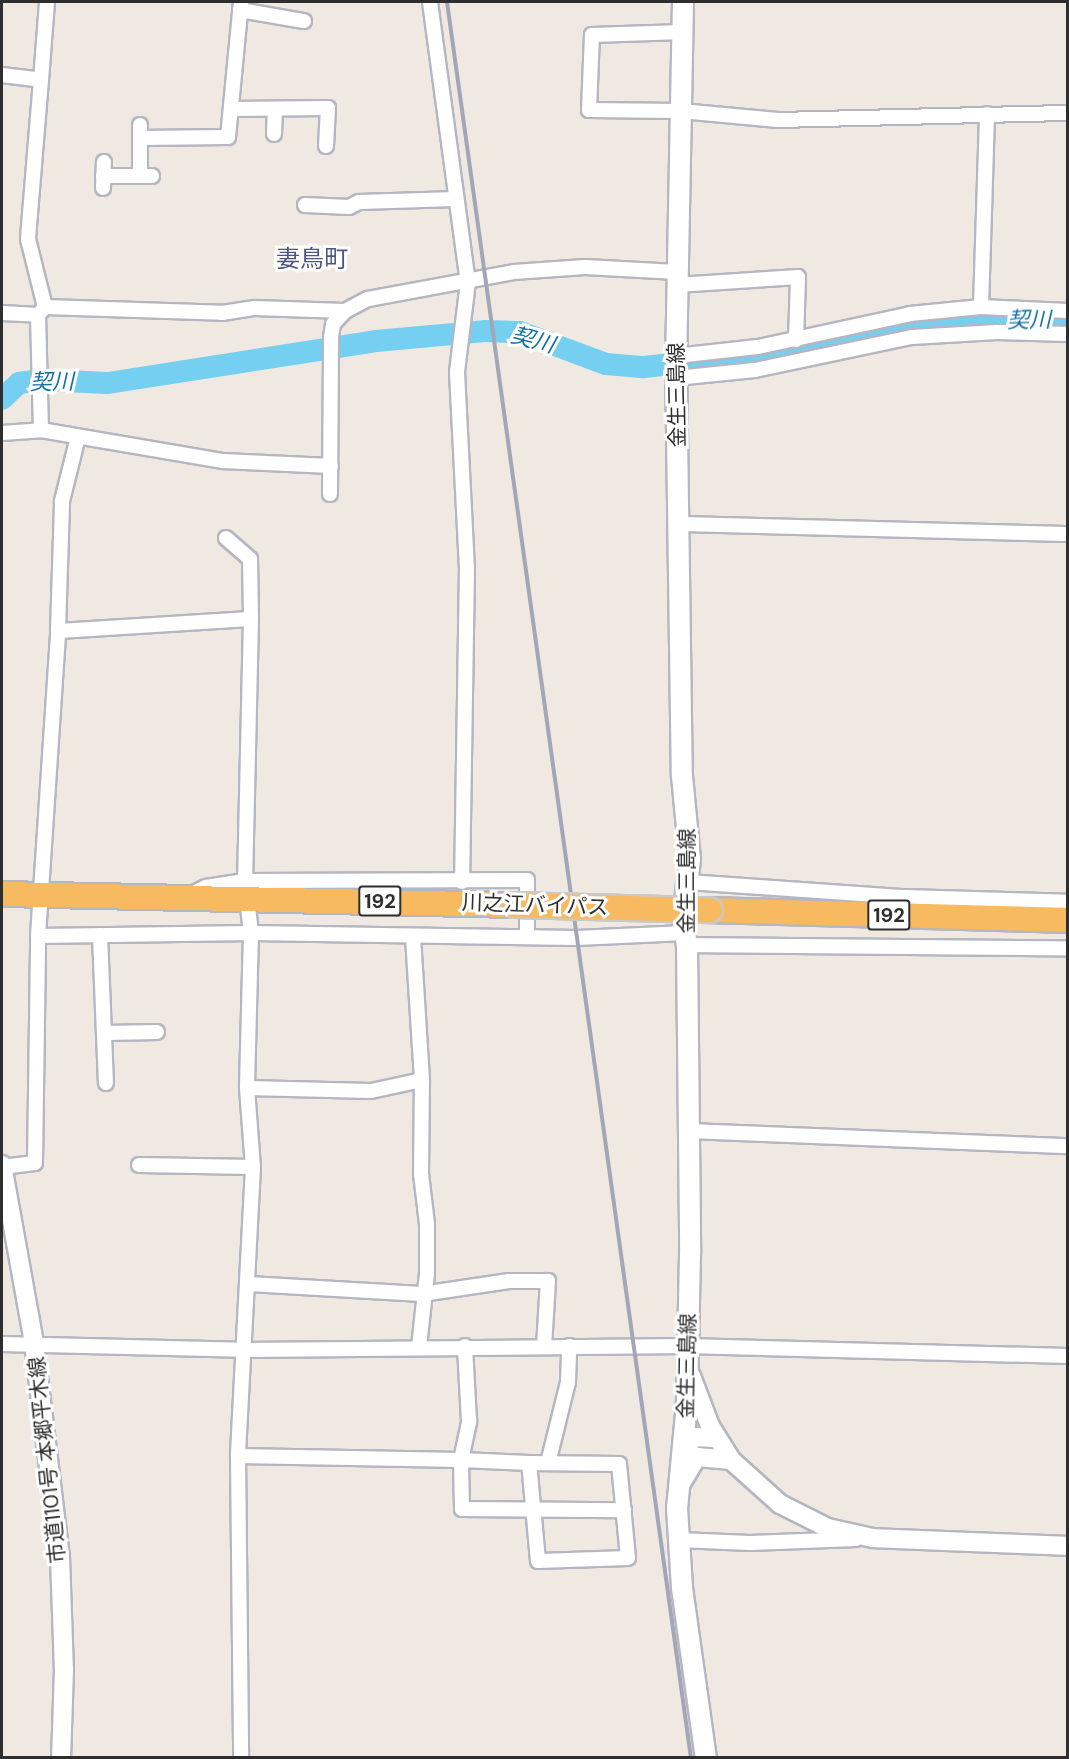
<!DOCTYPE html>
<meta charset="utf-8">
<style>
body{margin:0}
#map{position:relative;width:1069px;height:1759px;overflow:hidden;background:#efe9e1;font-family:"DM Sans","Noto Sans JP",sans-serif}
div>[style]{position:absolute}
.river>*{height:22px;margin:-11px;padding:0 11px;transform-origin:11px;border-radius:11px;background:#75cff0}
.roads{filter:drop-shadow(2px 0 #b4b7c1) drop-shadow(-2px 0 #b4b7c1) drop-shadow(0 2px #b4b7c1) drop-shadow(0 -2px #b4b7c1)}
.minor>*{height:14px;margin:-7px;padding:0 7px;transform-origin:7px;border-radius:7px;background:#fff}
.tertiary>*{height:18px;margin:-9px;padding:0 9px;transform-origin:9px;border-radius:9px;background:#fff}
.secondary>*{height:20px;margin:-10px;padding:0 10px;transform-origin:10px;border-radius:10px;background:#fff}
.trunk>*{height:24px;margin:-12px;padding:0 12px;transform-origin:12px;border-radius:12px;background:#f8ba60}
.rail>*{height:4px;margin:-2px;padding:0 2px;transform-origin:2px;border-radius:2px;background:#a3a6b8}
.bridges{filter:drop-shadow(2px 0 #c9c9c9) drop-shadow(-2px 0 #c9c9c9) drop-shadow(0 2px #c9c9c9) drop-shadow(0 -2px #c9c9c9)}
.trunk-bridge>*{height:24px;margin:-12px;padding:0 12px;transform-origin:12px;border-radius:12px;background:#f8ba60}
span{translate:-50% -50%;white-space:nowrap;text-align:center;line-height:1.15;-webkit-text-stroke:6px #fff;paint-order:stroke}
.shield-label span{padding:2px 4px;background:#fff;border:2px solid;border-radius:4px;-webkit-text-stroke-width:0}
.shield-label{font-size:20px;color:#2e2e2e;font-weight:700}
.street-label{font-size:21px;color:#2e2e2e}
.water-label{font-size:22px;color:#0d6fa3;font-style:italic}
.quarter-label{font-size:24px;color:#4d5680}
.frame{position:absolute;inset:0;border:3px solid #2e2e2e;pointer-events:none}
</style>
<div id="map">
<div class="river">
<div style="left:2px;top:399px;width:23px;rotate:-43deg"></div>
<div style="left:19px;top:383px;width:22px;rotate:-8deg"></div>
<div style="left:41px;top:380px;width:67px;rotate:2.6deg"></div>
<div style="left:108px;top:383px;width:271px;rotate:-8.9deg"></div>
<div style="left:376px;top:341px;width:109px;rotate:-5.2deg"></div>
<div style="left:485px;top:331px;width:35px;rotate:2deg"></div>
<div style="left:520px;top:332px;width:92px;rotate:20.4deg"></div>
<div style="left:606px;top:364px;width:38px;rotate:5deg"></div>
<div style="left:644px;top:367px;width:128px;rotate:-6.3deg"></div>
<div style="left:771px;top:353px;width:155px;rotate:-11.2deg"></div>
<div style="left:923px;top:323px;width:145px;rotate:-1.6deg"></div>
</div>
<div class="roads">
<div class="minor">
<div style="left:430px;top:2px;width:283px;rotate:82.3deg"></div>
<div style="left:468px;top:282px;width:91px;rotate:97deg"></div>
<div style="left:457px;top:372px;width:196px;rotate:87.1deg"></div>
<div style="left:467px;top:568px;width:314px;rotate:90.9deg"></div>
<div style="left:240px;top:10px;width:65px;rotate:9.8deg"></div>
<div style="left:683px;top:32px;width:91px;rotate:178.1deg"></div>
<div style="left:592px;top:35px;width:75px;rotate:92.3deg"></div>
<div style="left:589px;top:110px;width:92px;rotate:0.6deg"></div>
<div style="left:681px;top:111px;width:97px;rotate:5.3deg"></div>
<div style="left:778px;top:120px;width:290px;rotate:-1.4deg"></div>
<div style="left:2px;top:75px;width:39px;rotate:7deg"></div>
<div style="left:41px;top:80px;width:78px;rotate:-85.6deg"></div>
<div style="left:41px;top:80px;width:160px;rotate:94.7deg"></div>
<div style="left:28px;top:239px;width:70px;rotate:76deg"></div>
<div style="left:231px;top:109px;width:97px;rotate:-0.6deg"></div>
<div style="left:328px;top:108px;width:38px;rotate:93deg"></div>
<div style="left:274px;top:134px;width:25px;rotate:-88deg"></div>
<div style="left:140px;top:138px;width:88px;rotate:-0.7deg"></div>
<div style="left:228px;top:137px;width:136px;rotate:-84.5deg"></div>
<div style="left:103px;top:176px;width:49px"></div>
<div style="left:140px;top:176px;width:51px;rotate:-90deg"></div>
<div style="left:103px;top:188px;width:26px;rotate:-88deg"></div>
<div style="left:305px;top:205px;width:44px;rotate:2.6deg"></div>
<div style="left:349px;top:207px;width:11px;rotate:-27deg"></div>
<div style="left:359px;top:202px;width:97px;rotate:-1.8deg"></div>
<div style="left:677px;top:285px;width:121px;rotate:-3.8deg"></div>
<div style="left:798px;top:277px;width:63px;rotate:91.8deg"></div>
<div style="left:981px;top:307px;width:193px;rotate:-88.2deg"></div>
<div style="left:2px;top:313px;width:36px;rotate:3deg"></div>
<div style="left:676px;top:356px;width:82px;rotate:-6.3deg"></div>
<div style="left:758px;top:347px;width:156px;rotate:-12.2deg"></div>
<div style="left:910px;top:314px;width:71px;rotate:-5.6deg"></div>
<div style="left:981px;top:307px;width:87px;rotate:2.6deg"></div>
<div style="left:676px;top:378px;width:79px;rotate:-5.8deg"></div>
<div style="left:755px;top:370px;width:160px;rotate:-11.9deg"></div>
<div style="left:912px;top:337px;width:85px;rotate:-3.4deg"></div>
<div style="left:997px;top:332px;width:71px;rotate:1.6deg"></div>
<div style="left:41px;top:430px;width:115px;rotate:-91.5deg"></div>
<div style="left:38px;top:315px;width:11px;rotate:-49deg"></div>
<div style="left:45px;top:307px;width:177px;rotate:1.9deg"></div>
<div style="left:222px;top:313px;width:33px;rotate:-9deg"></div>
<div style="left:255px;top:308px;width:90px;rotate:1.9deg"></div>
<div style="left:2px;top:433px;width:39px;rotate:-4deg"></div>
<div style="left:41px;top:430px;width:185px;rotate:9.7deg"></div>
<div style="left:223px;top:461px;width:108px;rotate:2.7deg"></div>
<div style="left:330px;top:494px;width:157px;rotate:-89.6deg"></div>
<div style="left:331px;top:337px;width:13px;rotate:-81deg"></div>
<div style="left:333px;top:324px;width:18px;rotate:-47deg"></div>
<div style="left:345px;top:311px;width:26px;rotate:-28deg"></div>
<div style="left:368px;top:299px;width:148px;rotate:-10.5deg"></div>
<div style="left:514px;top:272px;width:71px;rotate:-4deg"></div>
<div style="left:585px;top:267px;width:92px;rotate:3.1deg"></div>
<div style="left:680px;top:524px;width:388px;rotate:1.5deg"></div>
<div style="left:226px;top:538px;width:32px;rotate:41deg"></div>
<div style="left:250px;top:559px;width:60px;rotate:89deg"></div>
<div style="left:251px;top:619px;width:262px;rotate:91.3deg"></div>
<div style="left:245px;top:881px;width:52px;rotate:83.4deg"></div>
<div style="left:251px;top:933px;width:155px;rotate:91.5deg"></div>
<div style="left:247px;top:1088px;width:79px;rotate:85.7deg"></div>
<div style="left:253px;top:1167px;width:289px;rotate:93deg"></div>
<div style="left:238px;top:1456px;width:302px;rotate:89.4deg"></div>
<div style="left:58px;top:631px;width:193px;rotate:-3.6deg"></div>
<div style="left:688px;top:882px;width:217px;rotate:4deg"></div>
<div style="left:904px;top:897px;width:164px;rotate:1.7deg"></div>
<div style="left:192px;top:894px;width:16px;rotate:-27deg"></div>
<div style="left:206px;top:887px;width:39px;rotate:-9deg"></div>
<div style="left:245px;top:881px;width:282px;rotate:-0.2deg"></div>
<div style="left:527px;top:880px;width:56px;rotate:90deg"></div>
<div style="left:100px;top:935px;width:148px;rotate:87.7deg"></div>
<div style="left:38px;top:936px;width:213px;rotate:-0.8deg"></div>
<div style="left:251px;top:933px;width:326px;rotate:0.9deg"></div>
<div style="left:577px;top:938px;width:108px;rotate:-2.7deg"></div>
<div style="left:687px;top:945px;width:381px;rotate:0.5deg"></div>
<div style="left:105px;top:1033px;width:52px;rotate:-1.1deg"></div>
<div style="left:247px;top:1088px;width:124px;rotate:1.4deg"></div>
<div style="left:371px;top:1091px;width:52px;rotate:-12.2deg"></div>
<div style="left:422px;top:1080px;width:144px;rotate:-93.6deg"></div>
<div style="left:690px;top:1131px;width:378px;rotate:2.3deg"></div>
<div style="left:139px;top:1165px;width:114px;rotate:1deg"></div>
<div style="left:2px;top:1167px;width:33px;rotate:-7deg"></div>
<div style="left:35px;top:1163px;width:227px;rotate:-89.2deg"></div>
<div style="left:38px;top:936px;width:306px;rotate:-86.2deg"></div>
<div style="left:58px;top:631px;width:130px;rotate:-88.2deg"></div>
<div style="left:62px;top:501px;width:66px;rotate:-76deg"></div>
<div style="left:249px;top:1284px;width:173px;rotate:3.3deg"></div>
<div style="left:422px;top:1294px;width:88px;rotate:-8.5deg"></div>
<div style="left:509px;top:1281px;width:39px"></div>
<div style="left:548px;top:1281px;width:65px;rotate:93.5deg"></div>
<div style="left:2px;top:1344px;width:239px;rotate:1.4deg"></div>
<div style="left:241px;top:1350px;width:445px;rotate:-0.5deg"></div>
<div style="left:686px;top:1346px;width:382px;rotate:1.5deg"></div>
<div style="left:419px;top:1347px;width:74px;rotate:-83.8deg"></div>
<div style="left:427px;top:1273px;width:49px;rotate:-90deg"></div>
<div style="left:427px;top:1224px;width:50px;rotate:-96.8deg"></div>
<div style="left:421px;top:1174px;width:94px;rotate:-89.4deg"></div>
<div style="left:238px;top:1456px;width:223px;rotate:1deg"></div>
<div style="left:461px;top:1460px;width:40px;rotate:-78deg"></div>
<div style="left:469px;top:1421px;width:75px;rotate:-93.1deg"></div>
<div style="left:529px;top:1463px;width:90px;rotate:0.6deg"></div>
<div style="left:619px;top:1464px;width:94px;rotate:84.5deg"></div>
<div style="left:628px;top:1558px;width:90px;rotate:178.1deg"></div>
<div style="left:538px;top:1561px;width:98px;rotate:-95.2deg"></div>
<div style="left:529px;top:1463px;width:68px;rotate:-177.5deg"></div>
<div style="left:461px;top:1460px;width:49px;rotate:88.8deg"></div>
<div style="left:462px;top:1509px;width:162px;rotate:0.4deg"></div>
<div style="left:548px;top:1463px;width:83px;rotate:-76.1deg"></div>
<div style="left:568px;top:1382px;width:36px;rotate:-88deg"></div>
<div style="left:679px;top:1540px;width:71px;rotate:2.4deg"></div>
<div style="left:750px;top:1543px;width:106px;rotate:-2.2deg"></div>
</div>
<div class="tertiary">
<div style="left:2px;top:1165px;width:181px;rotate:79.8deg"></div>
<div style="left:34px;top:1343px;width:216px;rotate:83.1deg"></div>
<div style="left:60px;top:1557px;width:112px;rotate:88deg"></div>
<div style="left:64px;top:1669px;width:89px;rotate:91.9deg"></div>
<div style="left:691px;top:1376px;width:53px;rotate:69.2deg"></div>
<div style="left:710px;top:1426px;width:40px;rotate:58deg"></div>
<div style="left:731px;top:1460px;width:66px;rotate:41.9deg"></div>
<div style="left:780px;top:1504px;width:54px;rotate:26.6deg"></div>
<div style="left:828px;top:1528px;width:46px;rotate:12.5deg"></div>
<div style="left:873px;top:1538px;width:195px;rotate:2.3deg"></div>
<div style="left:685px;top:1447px;width:14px;rotate:-45deg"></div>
<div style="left:695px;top:1437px;width:22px;rotate:3deg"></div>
<div style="left:680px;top:1485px;width:33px;rotate:-59deg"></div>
<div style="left:697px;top:1457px;width:34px;rotate:5deg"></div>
</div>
<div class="secondary">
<div style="left:683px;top:2px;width:358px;rotate:91.1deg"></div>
<div style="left:676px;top:360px;width:416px;rotate:89.2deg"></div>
<div style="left:682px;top:776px;width:83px;rotate:84.5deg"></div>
<div style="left:690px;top:859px;width:59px;rotate:96.8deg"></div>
<div style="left:683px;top:918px;width:27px;rotate:82deg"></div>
<div style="left:687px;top:945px;width:309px;rotate:89.4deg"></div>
<div style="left:690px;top:1254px;width:149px;rotate:91.2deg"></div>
<div style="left:687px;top:1403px;width:105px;rotate:95.4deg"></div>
<div style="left:677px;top:1508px;width:80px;rotate:86.4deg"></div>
<div style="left:682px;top:1588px;width:172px;rotate:82deg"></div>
</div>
<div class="trunk">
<div style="left:2px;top:894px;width:512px;rotate:1.23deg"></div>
<div style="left:710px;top:910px;width:358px;rotate:1.6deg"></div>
</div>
</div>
<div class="rail">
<div style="left:447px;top:2px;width:1773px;rotate:82.09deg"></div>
</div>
<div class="bridges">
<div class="trunk-bridge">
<div style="left:514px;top:905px;width:196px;rotate:1.5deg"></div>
</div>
</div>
<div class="shield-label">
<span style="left:380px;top:901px">192</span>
<span style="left:889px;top:915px">192</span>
</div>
<div class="street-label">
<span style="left:677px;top:395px;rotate:-91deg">金生三島線</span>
<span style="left:687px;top:881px;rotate:-90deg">金生三島線</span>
<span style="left:535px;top:905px;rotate:2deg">川之江バイパス</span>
<span style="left:687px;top:1366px;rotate:-89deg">金生三島線</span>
<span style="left:47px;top:1460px;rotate:-96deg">市道1101号 本郷平木線</span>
</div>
<div class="water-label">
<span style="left:1029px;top:320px;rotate:-1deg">契川</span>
<span style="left:533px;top:340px;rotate:15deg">契川</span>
<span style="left:52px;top:382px;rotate:-1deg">契川</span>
</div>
<div class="quarter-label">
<span style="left:312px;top:259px">妻鳥町</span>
</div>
<div class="frame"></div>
</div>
